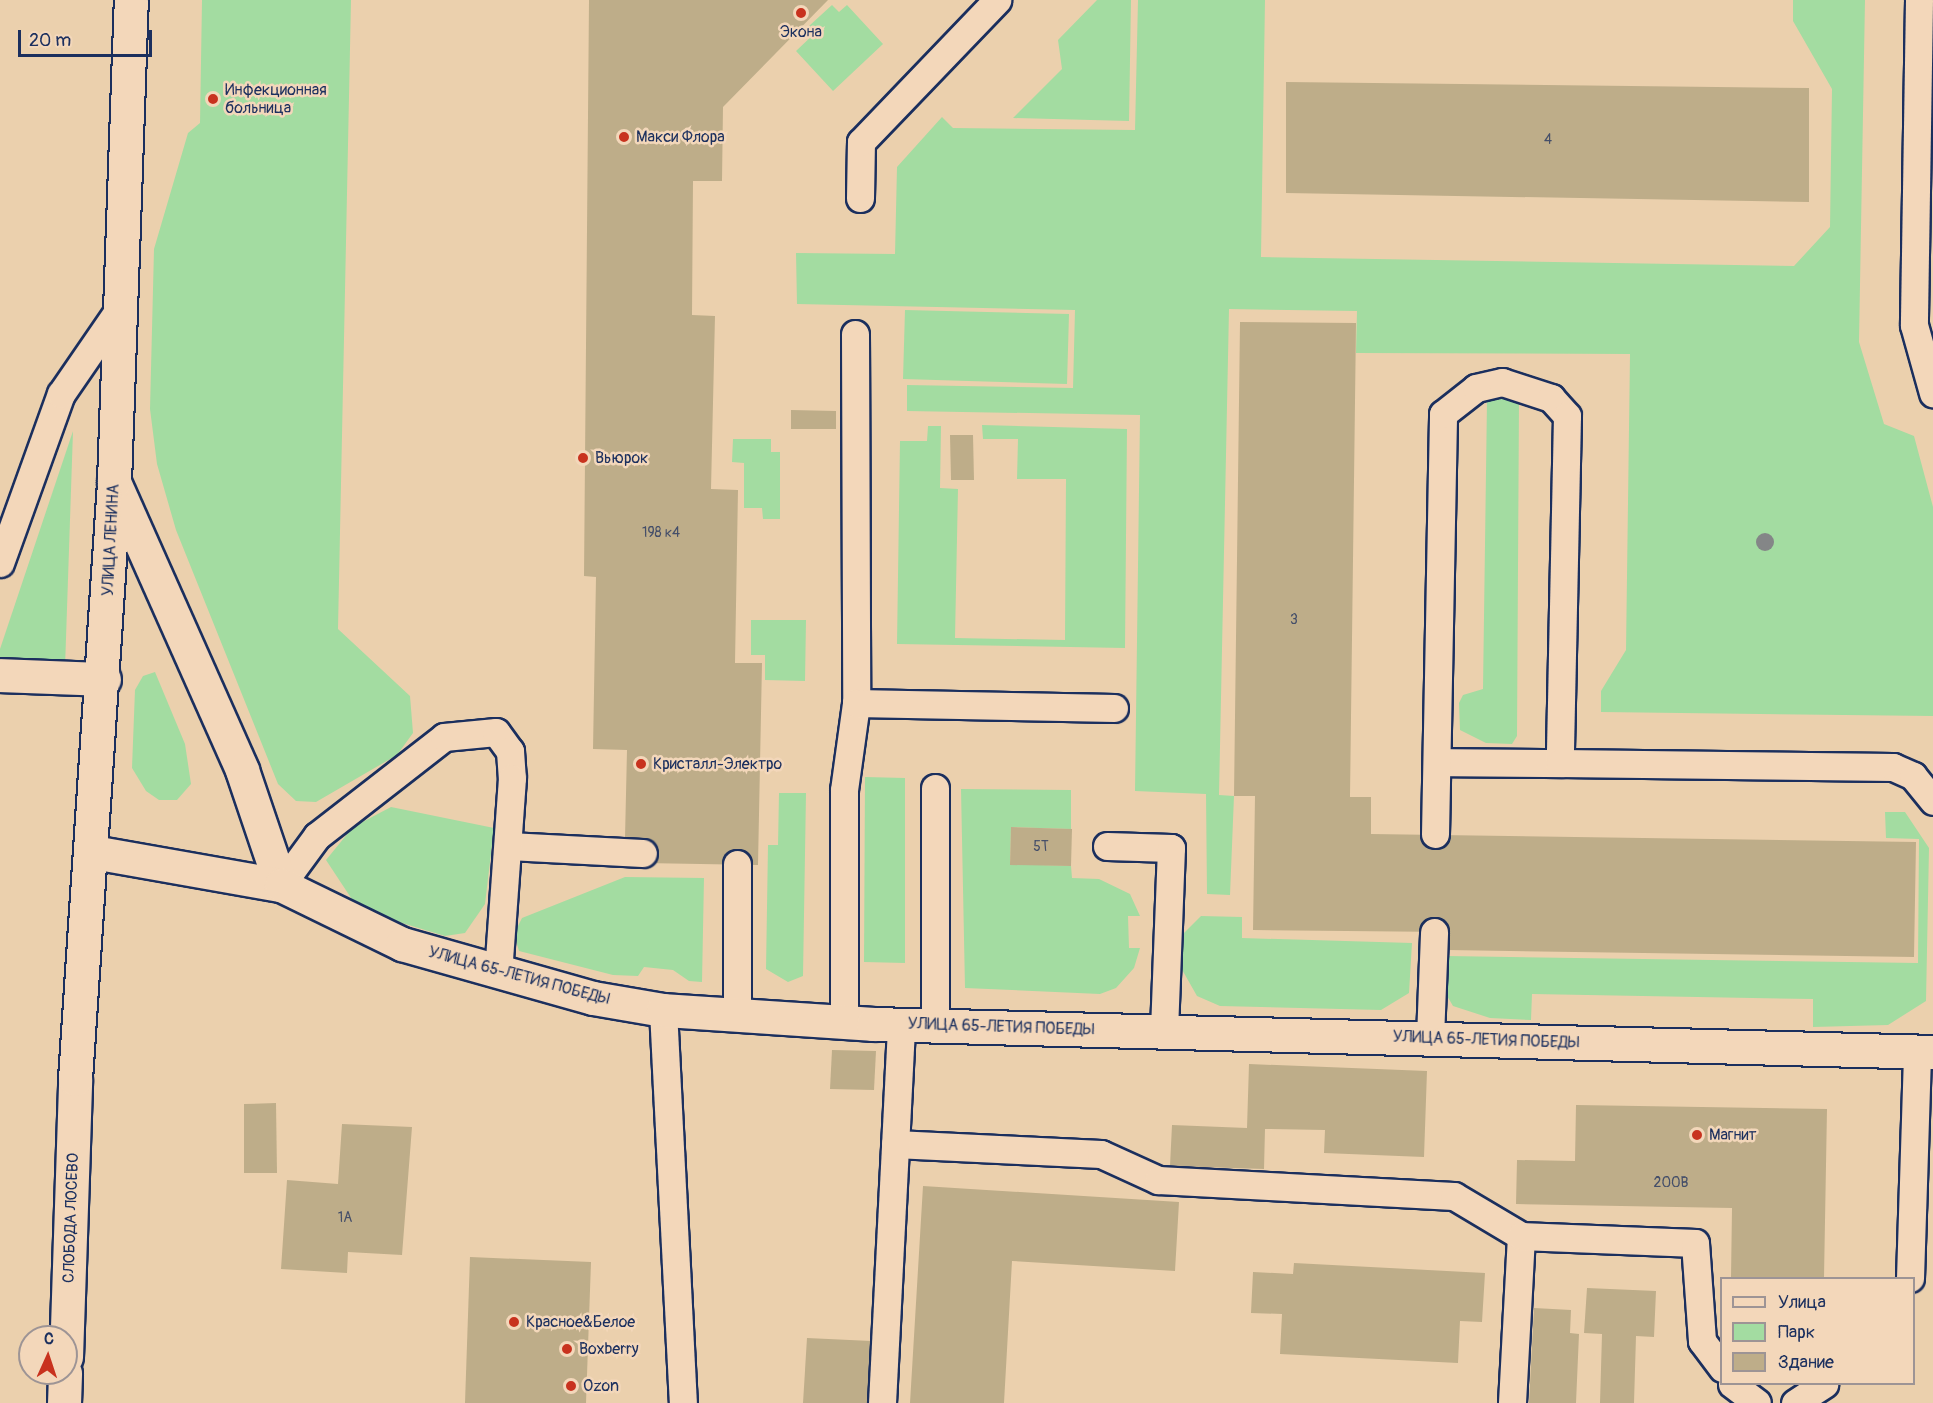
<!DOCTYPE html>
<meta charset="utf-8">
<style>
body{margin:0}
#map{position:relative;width:1933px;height:1403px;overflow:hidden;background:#ebd0ad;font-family:Pangolin,sans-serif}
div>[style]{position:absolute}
.green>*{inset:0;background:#a3dca1}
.building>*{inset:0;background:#bead89}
.roads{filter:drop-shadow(2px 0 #1b2f5e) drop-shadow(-2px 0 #1b2f5e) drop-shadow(0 2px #1b2f5e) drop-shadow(0 -2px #1b2f5e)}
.lane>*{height:27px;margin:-13.5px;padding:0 13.5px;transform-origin:13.5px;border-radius:13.5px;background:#f3d7ba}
.street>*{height:33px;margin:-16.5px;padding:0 16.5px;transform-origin:16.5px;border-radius:16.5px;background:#f3d7ba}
.primary>*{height:33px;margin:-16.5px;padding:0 16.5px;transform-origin:16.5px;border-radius:16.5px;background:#f3d7ba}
.trees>*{width:18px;height:18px;margin:-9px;border-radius:50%;background:#848687}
.dots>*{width:16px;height:16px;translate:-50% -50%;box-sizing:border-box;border:3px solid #f3d7ba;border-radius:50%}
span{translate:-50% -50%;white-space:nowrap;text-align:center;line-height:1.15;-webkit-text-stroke:5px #f3d7ba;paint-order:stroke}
.number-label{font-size:14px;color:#444e69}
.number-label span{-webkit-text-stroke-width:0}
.poi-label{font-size:16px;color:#1b2f5e}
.left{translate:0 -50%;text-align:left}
.street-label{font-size:16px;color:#1b2f5e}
.legend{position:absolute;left:1720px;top:1277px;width:195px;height:108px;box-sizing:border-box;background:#f3d7ba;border:2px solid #9d9495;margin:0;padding:8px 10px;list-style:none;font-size:18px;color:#1b2f5e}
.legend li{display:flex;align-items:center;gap:12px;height:30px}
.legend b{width:30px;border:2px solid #9d9495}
.north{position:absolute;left:18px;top:1325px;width:60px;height:60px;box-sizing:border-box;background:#f3d7ba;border:2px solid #9d9495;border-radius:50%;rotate:3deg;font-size:16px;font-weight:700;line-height:24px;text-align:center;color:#1b2f5e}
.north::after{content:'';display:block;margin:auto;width:21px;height:27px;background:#c8321e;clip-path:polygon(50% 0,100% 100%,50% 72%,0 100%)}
.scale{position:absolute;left:18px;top:30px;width:134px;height:27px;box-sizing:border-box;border:3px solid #1b2f5e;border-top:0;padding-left:8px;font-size:18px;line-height:21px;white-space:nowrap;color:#1b2f5e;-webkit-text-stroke:4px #f3d7ba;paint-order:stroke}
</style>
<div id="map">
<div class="green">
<div style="clip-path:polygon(202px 0,351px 0,338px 629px,410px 696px,413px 733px,397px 755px,316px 802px,296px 801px,278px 784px,176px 530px,157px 464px,150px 409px,154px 249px,188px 133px,200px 123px)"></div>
<div style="clip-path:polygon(1097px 0,1131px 0,1129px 121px,1013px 118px,1062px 69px,1058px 40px)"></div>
<div style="clip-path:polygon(1138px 0,1265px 0,1261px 257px,1794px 266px,1830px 227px,1832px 89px,1793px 21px,1793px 0,1865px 0,1859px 342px,1884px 424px,1914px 436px,1933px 507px,1933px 716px,1601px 712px,1601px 691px,1626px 650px,1630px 354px,1356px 353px,1357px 311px,1229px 309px,1219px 795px,1234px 796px,1230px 895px,1207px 894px,1206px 794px,1135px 791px,1140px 415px,907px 411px,907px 385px,1073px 388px,1075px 310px,797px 304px,796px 253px,895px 254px,897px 167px,942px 117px,953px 128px,1135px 130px)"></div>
<div style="clip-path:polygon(832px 5px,839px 12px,847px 5px,883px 44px,833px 91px,796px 51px,815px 33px,809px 26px)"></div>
<div style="clip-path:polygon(905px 310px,1069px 314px,1067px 384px,903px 379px)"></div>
<div style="clip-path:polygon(1511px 398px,1519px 400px,1517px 736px,1512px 744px,1486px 743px,1460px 730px,1459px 703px,1463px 695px,1483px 689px,1487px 400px)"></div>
<div style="clip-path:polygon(982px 425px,1127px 429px,1125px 648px,897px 644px,900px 441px,927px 441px,928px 426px,941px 426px,940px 488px,958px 489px,955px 638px,1065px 640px,1066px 479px,1017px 479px,1018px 439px,983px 439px)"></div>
<div style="clip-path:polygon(73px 431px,65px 668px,0 668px,0 649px)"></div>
<div style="clip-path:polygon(733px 439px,771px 439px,771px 452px,780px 452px,780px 519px,763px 519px,762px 508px,744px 508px,744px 463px,732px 462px)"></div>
<div style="clip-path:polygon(751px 620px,806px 620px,805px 681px,765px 680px,765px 655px,751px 655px)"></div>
<div style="clip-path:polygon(155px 672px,185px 744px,191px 784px,177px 800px,159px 800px,146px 791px,132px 768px,135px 690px,143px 676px)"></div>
<div style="clip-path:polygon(865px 777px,905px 778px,905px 963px,864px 962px)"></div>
<div style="clip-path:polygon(961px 789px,1071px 790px,1071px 829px,1011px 827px,1010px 864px,1071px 866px,1072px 878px,1099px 879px,1130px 894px,1140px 916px,1128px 916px,1129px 948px,1140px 948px,1134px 968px,1116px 988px,1100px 994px,965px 988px)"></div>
<div style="clip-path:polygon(779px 793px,806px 793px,803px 976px,788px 982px,766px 969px,768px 845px,778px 845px)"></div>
<div style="clip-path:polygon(391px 807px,494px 828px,485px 904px,465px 933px,445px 936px,359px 910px,326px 860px,353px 827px)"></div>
<div style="clip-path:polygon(1885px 812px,1905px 812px,1929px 848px,1926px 1001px,1888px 1025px,1813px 1027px,1813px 999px,1532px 994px,1531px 1020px,1490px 1018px,1453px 1006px,1446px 994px,1447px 956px,1918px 963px,1919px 839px,1886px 838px)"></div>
<div style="clip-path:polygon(625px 877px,704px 878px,702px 982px,689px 981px,673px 970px,644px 967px,638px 976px,613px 975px,519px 951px,514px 934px,522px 918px)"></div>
<div style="clip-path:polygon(1201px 916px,1242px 917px,1242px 938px,1412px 943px,1409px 993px,1381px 1010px,1220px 1006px,1197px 996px,1176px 959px,1183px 934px)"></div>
</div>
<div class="building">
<div style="clip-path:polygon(589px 0,828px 0,723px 107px,722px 181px,693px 181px,692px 315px,715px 316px,711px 489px,738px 490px,735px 663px,762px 663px,758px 865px,643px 863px,643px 839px,625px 838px,627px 750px,593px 749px,596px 577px,584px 576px)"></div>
<div style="clip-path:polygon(1286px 82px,1809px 88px,1809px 202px,1286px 193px)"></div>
<div style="clip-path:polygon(1240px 322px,1356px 323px,1350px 797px,1371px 797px,1371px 834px,1916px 842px,1914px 957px,1448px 950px,1448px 932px,1253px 930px,1255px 796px,1234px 796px)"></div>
<div style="clip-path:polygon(791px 410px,836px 411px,836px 429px,791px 429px)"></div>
<div style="clip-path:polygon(950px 435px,973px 435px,974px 480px,951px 480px)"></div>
<div style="clip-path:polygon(1011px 827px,1072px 829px,1071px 866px,1010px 865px)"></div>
<div style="clip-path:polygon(832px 1050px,876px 1051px,874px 1090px,830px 1089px)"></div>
<div style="clip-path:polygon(1249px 1064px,1427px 1071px,1424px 1157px,1324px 1153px,1325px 1130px,1265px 1129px,1264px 1169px,1170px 1166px,1172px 1125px,1247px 1128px)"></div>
<div style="clip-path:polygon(276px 1103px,277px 1173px,244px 1173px,244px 1104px)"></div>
<div style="clip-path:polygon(1576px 1105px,1827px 1109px,1824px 1278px,1731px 1278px,1732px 1208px,1516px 1204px,1517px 1160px,1575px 1161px)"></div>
<div style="clip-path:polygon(342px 1124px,412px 1127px,402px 1255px,348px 1252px,347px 1273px,281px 1269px,287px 1180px,338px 1184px)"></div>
<div style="clip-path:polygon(923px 1186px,1179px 1202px,1175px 1271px,1012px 1261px,1004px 1403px,910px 1403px)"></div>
<div style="clip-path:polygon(470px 1257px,591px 1262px,586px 1403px,465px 1403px)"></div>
<div style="clip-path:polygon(1294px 1263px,1485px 1273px,1482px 1322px,1460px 1321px,1458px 1363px,1280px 1354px,1282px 1314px,1251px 1313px,1253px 1272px,1293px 1274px)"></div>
<div style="clip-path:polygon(1587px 1288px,1656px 1291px,1654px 1337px,1636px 1336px,1634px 1403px,1600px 1403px,1602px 1334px,1584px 1333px)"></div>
<div style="clip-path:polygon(1534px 1308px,1571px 1310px,1570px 1333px,1579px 1334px,1576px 1403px,1529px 1403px)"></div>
<div style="clip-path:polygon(807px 1338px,871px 1341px,868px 1403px,803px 1403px)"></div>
</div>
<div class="roads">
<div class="lane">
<div style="left:1919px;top:0;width:325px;rotate:90.9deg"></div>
<div style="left:1914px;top:325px;width:71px;rotate:74.4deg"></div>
<div style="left:860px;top:198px;width:56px;rotate:-89deg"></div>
<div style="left:861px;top:142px;width:197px;rotate:-46.2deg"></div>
<div style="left:855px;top:334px;width:369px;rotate:89.8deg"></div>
<div style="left:0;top:563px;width:180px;rotate:-70.2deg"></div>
<div style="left:61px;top:394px;width:104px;rotate:-55.5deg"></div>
<div style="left:1437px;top:762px;width:123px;rotate:0.5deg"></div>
<div style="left:1435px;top:834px;width:420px;rotate:-88.9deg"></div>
<div style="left:1443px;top:414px;width:42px;rotate:-38.2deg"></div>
<div style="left:1476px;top:388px;width:27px;rotate:-13deg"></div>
<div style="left:1502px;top:382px;width:52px;rotate:18.1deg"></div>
<div style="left:1551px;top:398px;width:24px;rotate:48deg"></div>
<div style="left:1567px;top:416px;width:347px;rotate:91.2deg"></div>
<div style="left:1560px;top:763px;width:333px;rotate:0.7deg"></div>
<div style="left:1893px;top:767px;width:22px;rotate:24deg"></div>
<div style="left:1913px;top:776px;width:32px;rotate:51deg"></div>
<div style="left:508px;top:846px;width:135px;rotate:3deg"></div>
<div style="left:1107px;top:846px;width:64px;rotate:1.8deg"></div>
<div style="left:1171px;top:848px;width:183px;rotate:92.2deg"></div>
<div style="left:281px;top:885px;width:61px;rotate:-53.7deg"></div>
<div style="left:317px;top:836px;width:161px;rotate:-37.9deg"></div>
<div style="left:444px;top:737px;width:52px;rotate:-5.5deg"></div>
<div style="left:496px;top:732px;width:24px;rotate:54deg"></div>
<div style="left:510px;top:751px;width:27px;rotate:86deg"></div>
<div style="left:512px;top:778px;width:195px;rotate:94.1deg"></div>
<div style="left:663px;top:1010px;width:394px;rotate:87.1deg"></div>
<div style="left:737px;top:1015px;width:151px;rotate:-90deg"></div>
<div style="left:844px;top:1022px;width:232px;rotate:-90deg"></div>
<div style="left:844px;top:790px;width:88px;rotate:-82.1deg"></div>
<div style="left:856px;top:703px;width:258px;rotate:1.1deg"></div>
<div style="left:935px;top:1025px;width:237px;rotate:-90deg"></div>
<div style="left:1430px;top:1038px;width:106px;rotate:-87.8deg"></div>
<div style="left:895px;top:1144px;width:206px;rotate:2.8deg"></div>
<div style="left:1101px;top:1154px;width:63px;rotate:24.5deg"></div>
<div style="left:1158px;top:1180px;width:296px;rotate:3.1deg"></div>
<div style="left:1454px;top:1196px;width:78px;rotate:30.8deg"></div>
<div style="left:1521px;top:1236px;width:167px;rotate:93.1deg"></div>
<div style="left:1521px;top:1236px;width:174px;rotate:2.3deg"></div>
<div style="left:1695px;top:1243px;width:98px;rotate:85.9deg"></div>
<div style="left:1702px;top:1341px;width:34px;rotate:53deg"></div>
<div style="left:1910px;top:1278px;width:227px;rotate:-88.2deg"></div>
<div style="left:1732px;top:1384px;width:31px;rotate:37deg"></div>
<div style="left:882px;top:1403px;width:379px;rotate:-87.1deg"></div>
<div style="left:1795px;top:1403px;width:35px;rotate:-33deg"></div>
</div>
<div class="street">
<div style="left:114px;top:482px;width:315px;rotate:66deg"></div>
<div style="left:242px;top:770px;width:121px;rotate:71.3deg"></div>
<div style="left:0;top:675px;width:104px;rotate:2.2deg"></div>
<div style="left:93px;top:852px;width:191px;rotate:10deg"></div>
<div style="left:281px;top:885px;width:135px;rotate:26deg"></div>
<div style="left:402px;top:944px;width:198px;rotate:15.8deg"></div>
<div style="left:593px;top:998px;width:71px;rotate:9.7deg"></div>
<div style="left:663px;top:1010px;width:210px;rotate:3.8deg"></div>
<div style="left:873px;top:1024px;width:1060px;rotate:1.51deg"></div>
</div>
<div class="primary">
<div style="left:66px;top:1357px;width:278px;rotate:-88.1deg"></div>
<div style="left:75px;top:1079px;width:598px;rotate:-86.26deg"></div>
<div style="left:114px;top:482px;width:482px;rotate:-88deg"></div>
<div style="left:64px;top:1403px;width:30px;rotate:-88deg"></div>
</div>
</div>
<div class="trees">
<div style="left:1765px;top:542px"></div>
</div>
<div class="dots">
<div style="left:801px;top:13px;background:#c8321e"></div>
<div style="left:213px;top:99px;background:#c8321e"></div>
<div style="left:624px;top:137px;background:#c8321e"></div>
<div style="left:583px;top:458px;background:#c8321e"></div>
<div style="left:641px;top:764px;background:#c8321e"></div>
<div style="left:1697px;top:1135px;background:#c8321e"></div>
<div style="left:514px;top:1322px;background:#c8321e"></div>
<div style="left:567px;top:1349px;background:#c8321e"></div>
<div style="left:571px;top:1386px;background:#c8321e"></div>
</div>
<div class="number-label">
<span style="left:1548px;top:140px">4</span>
<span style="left:661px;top:533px">198 к4</span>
<span style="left:1294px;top:620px">3</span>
<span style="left:1041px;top:847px">5Т</span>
<span style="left:1671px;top:1183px">200В</span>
<span style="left:345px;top:1218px">1А</span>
</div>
<div class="poi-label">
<span style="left:801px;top:32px">Экона</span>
<span class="left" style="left:225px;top:99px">Инфекционная<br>больница</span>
<span class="left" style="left:636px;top:137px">Макси Флора</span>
<span class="left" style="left:595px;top:458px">Вьюрок</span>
<span class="left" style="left:653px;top:764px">Кристалл-Электро</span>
<span class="left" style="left:1709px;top:1135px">Магнит</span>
<span class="left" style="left:526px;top:1322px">Красное&amp;Белое</span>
<span class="left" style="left:579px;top:1349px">Boxberry</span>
<span class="left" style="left:583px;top:1386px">Ozon</span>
</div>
<div class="street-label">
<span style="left:111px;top:540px;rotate:-87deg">УЛИЦА ЛЕНИНА</span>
<span style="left:519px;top:976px;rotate:15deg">УЛИЦА 65-ЛЕТИЯ ПОБЕДЫ</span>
<span style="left:1001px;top:1027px;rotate:2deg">УЛИЦА 65-ЛЕТИЯ ПОБЕДЫ</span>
<span style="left:1486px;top:1040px;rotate:2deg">УЛИЦА 65-ЛЕТИЯ ПОБЕДЫ</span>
<span style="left:71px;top:1218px;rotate:-88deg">СЛОБОДА ЛОСЕВО</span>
</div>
<ul class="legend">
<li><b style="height:8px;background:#f3d7ba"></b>Улица</li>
<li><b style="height:16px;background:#a3dca1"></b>Парк</li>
<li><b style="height:16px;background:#bead89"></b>Здание</li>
</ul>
<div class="north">С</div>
<div class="scale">20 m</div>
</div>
